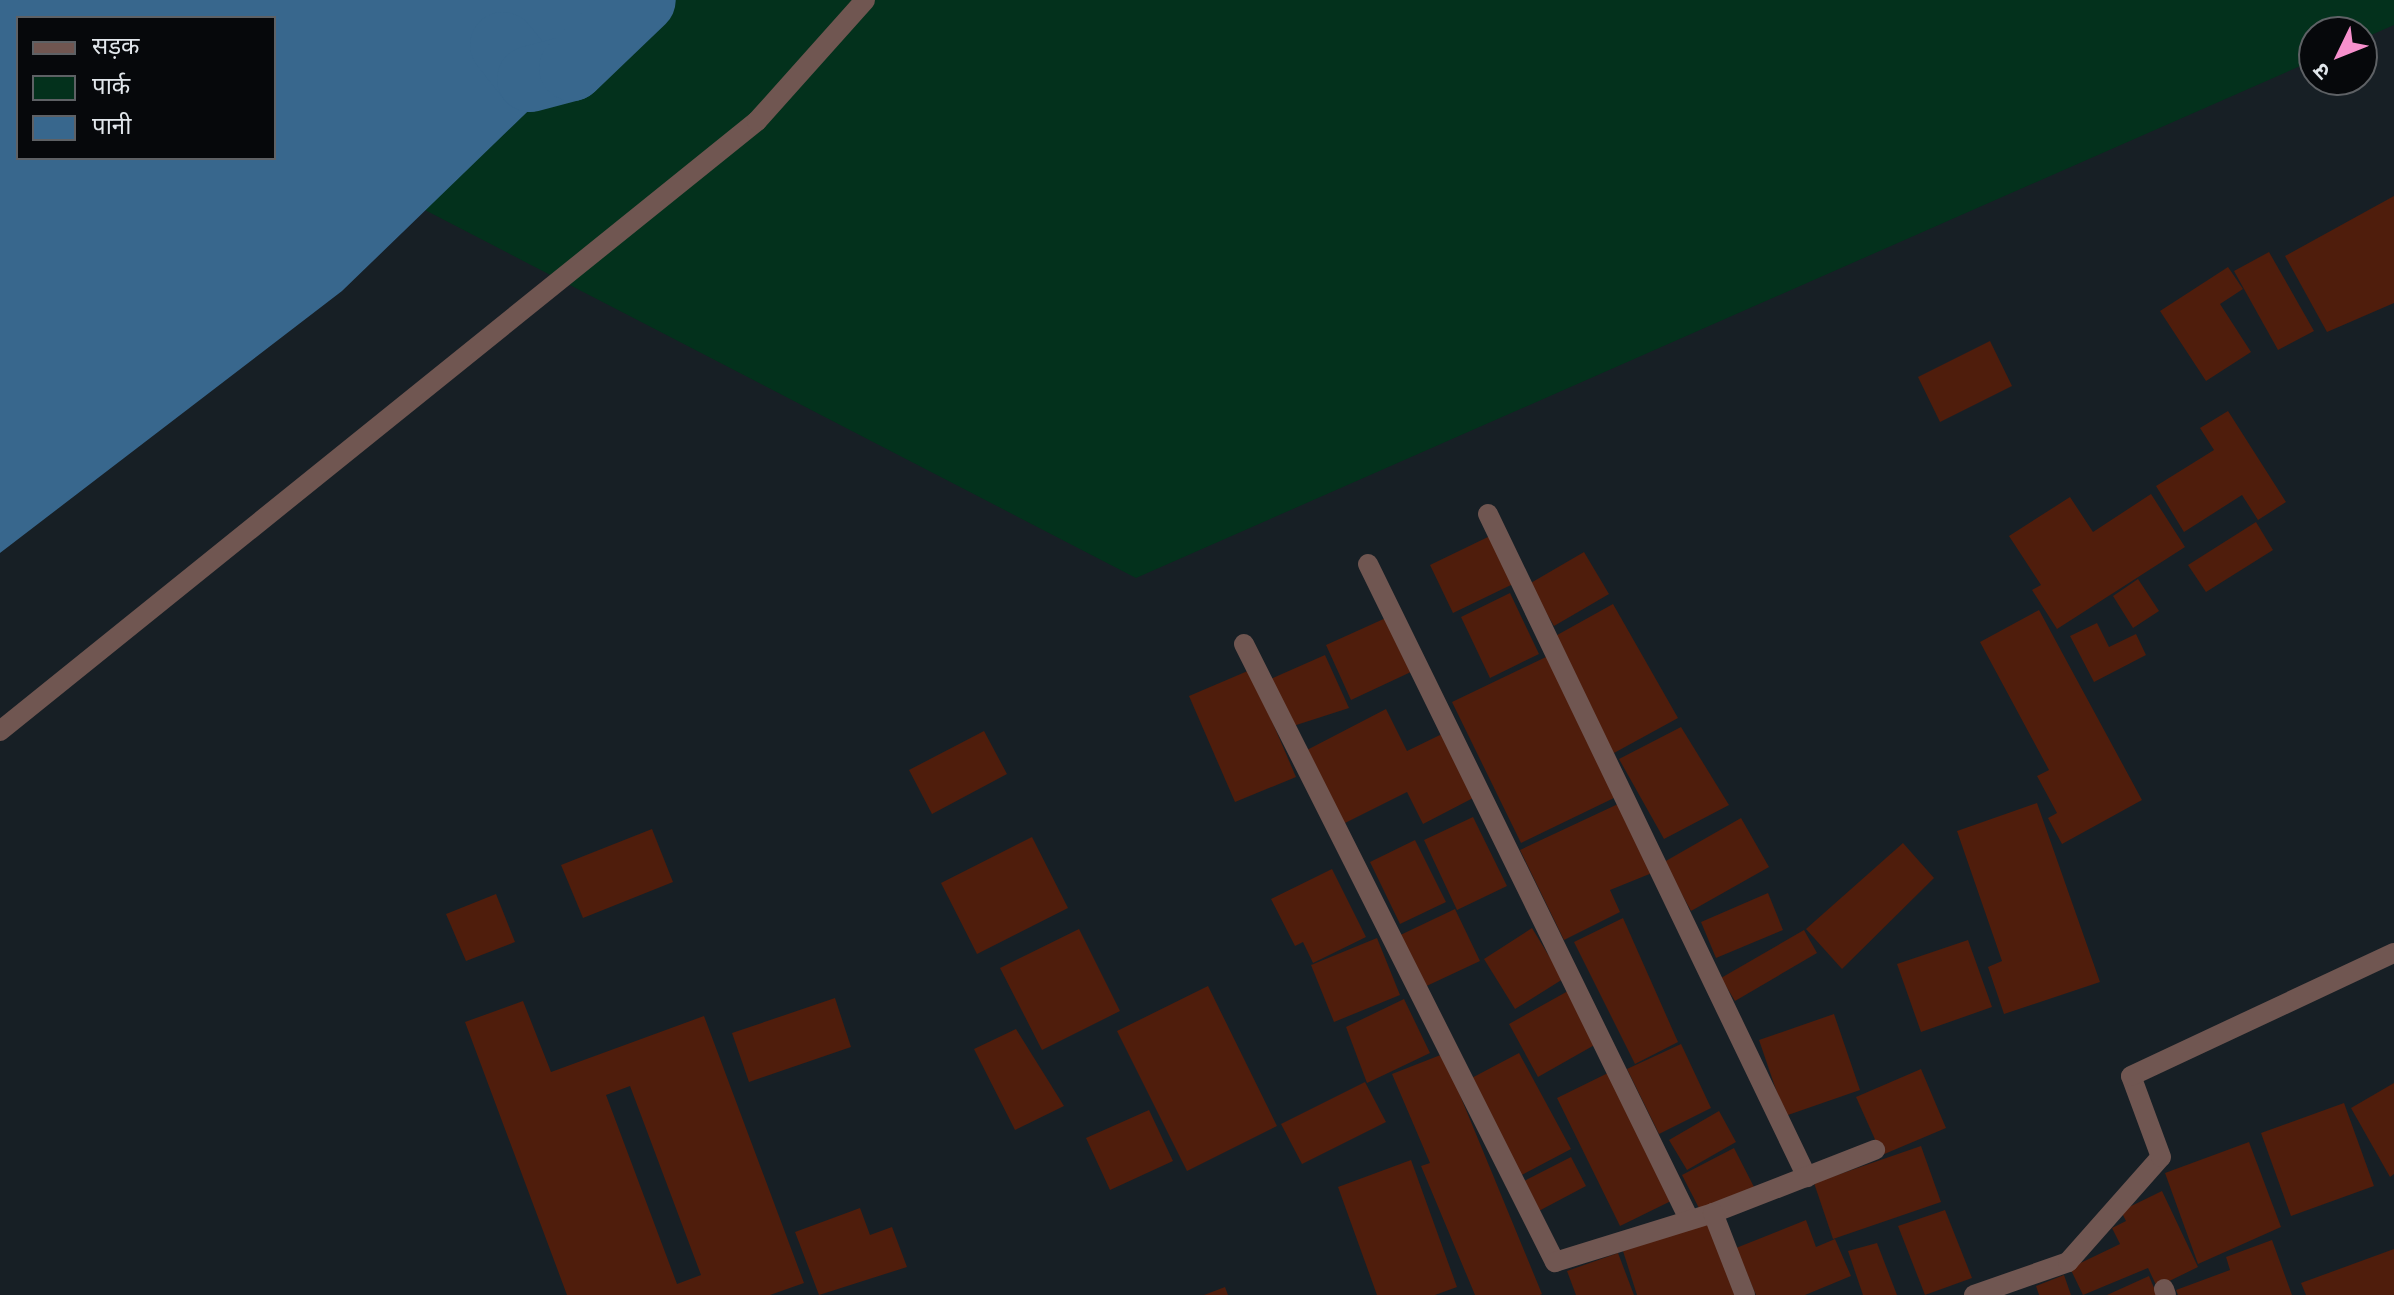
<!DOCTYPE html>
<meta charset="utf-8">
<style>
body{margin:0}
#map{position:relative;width:2394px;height:1295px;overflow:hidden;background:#171f25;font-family:"DejaVu Sans","Noto Sans Devanagari",sans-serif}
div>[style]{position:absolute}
.green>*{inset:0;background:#03311c}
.water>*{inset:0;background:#38678d}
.river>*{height:66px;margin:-33px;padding:0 33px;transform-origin:33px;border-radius:33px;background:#38678d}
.building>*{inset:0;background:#4f1d0c}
.minor>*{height:20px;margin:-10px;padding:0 10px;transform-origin:10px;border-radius:10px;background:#705651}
span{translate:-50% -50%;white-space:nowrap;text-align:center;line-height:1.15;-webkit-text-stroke:6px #06080b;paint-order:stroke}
.legend{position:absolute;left:16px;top:16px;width:260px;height:144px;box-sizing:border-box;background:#06080b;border:2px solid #5e6165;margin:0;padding:10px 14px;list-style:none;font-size:24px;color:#e1e6eb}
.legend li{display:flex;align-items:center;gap:16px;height:40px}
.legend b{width:40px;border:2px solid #5e6165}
.north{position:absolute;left:2298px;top:16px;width:80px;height:80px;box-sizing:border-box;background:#06080b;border:2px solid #5e6165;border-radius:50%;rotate:227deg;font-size:22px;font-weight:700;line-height:32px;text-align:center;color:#e1e6eb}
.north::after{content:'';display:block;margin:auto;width:28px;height:36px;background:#f790cd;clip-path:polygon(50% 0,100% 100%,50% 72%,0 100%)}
</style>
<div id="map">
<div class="green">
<div style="clip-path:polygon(19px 0,2394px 0,2394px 25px,2362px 39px,2362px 32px,2314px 32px,2314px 60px,1136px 578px,274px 132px,274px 18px)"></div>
</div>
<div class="water">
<div style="clip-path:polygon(evenodd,0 0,643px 0,342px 291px,0 553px,0 0,18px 18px,274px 18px,274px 158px,18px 158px,18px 18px)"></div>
</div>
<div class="river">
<div style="left:503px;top:45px;width:43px;rotate:51.5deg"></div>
<div style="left:530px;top:79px;width:43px;rotate:-14.7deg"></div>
<div style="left:572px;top:68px;width:98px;rotate:-43.8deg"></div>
</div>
<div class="building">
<div style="clip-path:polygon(2394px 196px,2394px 303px,2327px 332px,2285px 256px)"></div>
<div style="clip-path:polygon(2269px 252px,2314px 331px,2278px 350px,2234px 271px)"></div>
<div style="clip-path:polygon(2228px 267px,2243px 289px,2220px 304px,2251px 352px,2206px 381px,2160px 311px)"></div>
<div style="clip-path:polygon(1990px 341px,2012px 386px,1940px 422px,1918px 377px)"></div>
<div style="clip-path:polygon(2228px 411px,2286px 502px,2258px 520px,2242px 495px,2184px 532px,2156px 486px,2214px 450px,2200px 428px)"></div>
<div style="clip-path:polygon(2151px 494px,2185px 547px,2057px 629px,2032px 590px,2041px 585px,2009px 536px,2070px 497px,2093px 532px)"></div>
<div style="clip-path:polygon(2256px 522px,2273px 550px,2206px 592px,2188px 565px)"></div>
<div style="clip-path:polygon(1490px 536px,1513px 584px,1453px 613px,1430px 565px)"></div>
<div style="clip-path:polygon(1584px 552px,1609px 594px,1554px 626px,1529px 584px)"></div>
<div style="clip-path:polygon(2138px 579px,2159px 611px,2133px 628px,2113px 596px)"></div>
<div style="clip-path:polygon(1510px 593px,1539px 654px,1490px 678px,1461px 617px)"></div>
<div style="clip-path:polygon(1613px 604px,1678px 718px,1614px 753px,1550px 639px)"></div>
<div style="clip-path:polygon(2039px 610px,2142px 800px,2062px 844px,2048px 818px,2057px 813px,2037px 776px,2049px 770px,1980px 642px)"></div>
<div style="clip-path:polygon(1388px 617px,1413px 671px,1351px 700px,1326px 645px)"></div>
<div style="clip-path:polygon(2097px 623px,2109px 647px,2136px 634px,2146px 655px,2094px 682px,2070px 636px)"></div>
<div style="clip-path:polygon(1325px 655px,1349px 708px,1287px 728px,1266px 681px)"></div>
<div style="clip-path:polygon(1548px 656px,1616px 797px,1521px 843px,1452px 702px)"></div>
<div style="clip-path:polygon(1250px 670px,1296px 777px,1235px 802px,1189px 696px)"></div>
<div style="clip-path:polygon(1386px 709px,1407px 751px,1442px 734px,1475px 797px,1423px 824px,1407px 792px,1343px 824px,1305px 751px)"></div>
<div style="clip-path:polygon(1681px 727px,1729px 805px,1664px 839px,1619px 759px)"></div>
<div style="clip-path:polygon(984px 731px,1007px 774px,932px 814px,909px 770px)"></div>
<div style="clip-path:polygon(2037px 803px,2100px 982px,2004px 1014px,1988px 967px,2002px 961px,1957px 831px)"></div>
<div style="clip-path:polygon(1618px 804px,1652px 873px,1610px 890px,1620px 912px,1564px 940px,1520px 850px)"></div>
<div style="clip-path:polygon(1473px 817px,1507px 886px,1457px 910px,1424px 840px)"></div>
<div style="clip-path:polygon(1741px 818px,1769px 867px,1691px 911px,1664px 862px)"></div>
<div style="clip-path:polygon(652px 829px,673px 882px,583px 918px,561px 865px)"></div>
<div style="clip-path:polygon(1032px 837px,1068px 908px,977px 954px,941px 883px)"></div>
<div style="clip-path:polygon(1415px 840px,1446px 902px,1400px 924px,1370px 862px)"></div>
<div style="clip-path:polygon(1903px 843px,1934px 878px,1842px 969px,1806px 929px)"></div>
<div style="clip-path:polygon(1332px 869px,1366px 937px,1313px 963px,1303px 942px,1295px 946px,1271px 899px)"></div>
<div style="clip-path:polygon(1768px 893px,1783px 930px,1716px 958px,1701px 922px)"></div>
<div style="clip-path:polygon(496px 894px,515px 942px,466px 961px,446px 914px)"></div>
<div style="clip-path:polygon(1455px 909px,1480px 961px,1418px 990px,1394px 938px)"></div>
<div style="clip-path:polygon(1623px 918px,1678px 1042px,1635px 1064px,1574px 942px)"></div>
<div style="clip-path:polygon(1532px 928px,1563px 979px,1515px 1009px,1484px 959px)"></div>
<div style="clip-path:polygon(1079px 929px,1120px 1011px,1042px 1050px,1000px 968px)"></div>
<div style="clip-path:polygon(1804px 930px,1817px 953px,1735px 1001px,1721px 978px)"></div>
<div style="clip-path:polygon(1377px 938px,1400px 995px,1334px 1022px,1311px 965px)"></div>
<div style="clip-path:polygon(1968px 940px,1992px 1007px,1921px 1032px,1897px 964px)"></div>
<div style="clip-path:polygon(1208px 986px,1277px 1126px,1187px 1171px,1117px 1031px)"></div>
<div style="clip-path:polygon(1568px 991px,1598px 1043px,1538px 1077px,1509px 1024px)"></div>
<div style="clip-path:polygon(835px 998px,851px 1047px,749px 1082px,732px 1033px)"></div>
<div style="clip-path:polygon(1404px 999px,1430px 1053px,1367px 1083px,1346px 1027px)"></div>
<div style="clip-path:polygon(evenodd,523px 1001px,551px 1072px,704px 1016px,804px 1283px,770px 1295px,567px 1295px,465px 1022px,523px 1001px,630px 1086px,701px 1275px,677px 1284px,606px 1095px,630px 1086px)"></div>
<div style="clip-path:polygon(1834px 1014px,1860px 1090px,1785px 1116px,1759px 1040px)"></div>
<div style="clip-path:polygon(1016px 1029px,1064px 1106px,1015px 1130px,974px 1049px)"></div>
<div style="clip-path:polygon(1681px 1044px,1711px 1108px,1659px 1134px,1627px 1069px)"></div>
<div style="clip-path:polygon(1519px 1053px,1571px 1149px,1518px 1177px,1466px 1081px)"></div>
<div style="clip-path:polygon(1443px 1054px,1542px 1294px,1540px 1295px,1475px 1295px,1421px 1166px,1430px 1163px,1392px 1074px)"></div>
<div style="clip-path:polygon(1921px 1069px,1946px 1128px,1882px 1155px,1856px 1097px)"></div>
<div style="clip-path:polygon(1608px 1073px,1671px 1201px,1620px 1226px,1557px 1098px)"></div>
<div style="clip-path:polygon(1365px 1082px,1386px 1122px,1302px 1164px,1281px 1124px)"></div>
<div style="clip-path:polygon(2394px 1083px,2394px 1174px,2390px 1177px,2351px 1108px)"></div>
<div style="clip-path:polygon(2344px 1103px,2374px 1186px,2291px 1216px,2261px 1133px)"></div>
<div style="clip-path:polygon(1149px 1110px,1173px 1161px,1110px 1190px,1086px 1138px)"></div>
<div style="clip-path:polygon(1719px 1111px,1736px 1142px,1687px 1170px,1669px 1140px)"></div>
<div style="clip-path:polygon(2249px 1142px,2281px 1227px,2198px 1264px,2165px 1173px)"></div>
<div style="clip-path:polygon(1921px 1146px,1941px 1202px,1833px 1239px,1814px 1183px)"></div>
<div style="clip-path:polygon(1734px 1148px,1754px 1187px,1702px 1214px,1682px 1175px)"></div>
<div style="clip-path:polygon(1571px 1157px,1586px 1186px,1535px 1213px,1518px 1184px)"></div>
<div style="clip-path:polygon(1411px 1160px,1457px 1287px,1435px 1295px,1377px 1295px,1338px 1187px)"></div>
<div style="clip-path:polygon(2162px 1191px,2198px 1267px,2157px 1287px,2148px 1268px,2083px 1295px,2070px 1268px,2120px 1244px,2112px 1228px,2126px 1221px,2121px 1211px)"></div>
<div style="clip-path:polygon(860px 1208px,870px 1235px,892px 1227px,907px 1267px,819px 1295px,795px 1232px)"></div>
<div style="clip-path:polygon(1945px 1210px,1972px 1278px,1925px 1295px,1898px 1226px)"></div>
<div style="clip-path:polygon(1806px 1220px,1816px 1247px,1835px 1239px,1851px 1276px,1805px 1295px,1756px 1295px,1736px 1248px)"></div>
<div style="clip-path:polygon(1712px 1222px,1736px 1295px,1637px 1295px,1623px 1251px)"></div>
<div style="clip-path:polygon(2272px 1240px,2292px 1295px,2178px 1295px,2176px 1290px,2230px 1270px,2226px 1257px)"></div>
<div style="clip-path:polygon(1877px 1243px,1897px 1295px,1863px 1295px,1848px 1251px)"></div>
<div style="clip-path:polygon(2394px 1249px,2394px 1295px,2306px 1295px,2301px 1283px)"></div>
<div style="clip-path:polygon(1618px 1253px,1634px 1295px,1576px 1295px,1567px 1271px)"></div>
<div style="clip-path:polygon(2064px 1275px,2071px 1295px,2039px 1295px,2036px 1286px)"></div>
<div style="clip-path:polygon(2149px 1276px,2157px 1295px,2107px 1295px)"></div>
<div style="clip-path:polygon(1225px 1287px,1228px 1295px,1204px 1295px)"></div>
</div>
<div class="minor">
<div style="left:1488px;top:514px;width:736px;rotate:64.31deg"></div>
<div style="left:1368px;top:564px;width:729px;rotate:63.89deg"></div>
<div style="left:1244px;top:644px;width:692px;rotate:63.29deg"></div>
<div style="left:1555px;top:1262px;width:165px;rotate:-17.2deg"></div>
<div style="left:1713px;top:1213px;width:174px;rotate:-21.3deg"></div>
<div style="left:0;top:731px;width:972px;rotate:-38.86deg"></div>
<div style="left:757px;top:121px;width:162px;rotate:-48.2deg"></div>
<div style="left:1713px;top:1213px;width:88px;rotate:68.7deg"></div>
<div style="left:2164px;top:1289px;width:6px;rotate:72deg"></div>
<div style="left:1974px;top:1295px;width:100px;rotate:-19.3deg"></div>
<div style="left:2068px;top:1262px;width:140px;rotate:-48.5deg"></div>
<div style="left:2161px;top:1157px;width:86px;rotate:-110.3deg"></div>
<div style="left:2131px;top:1076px;width:290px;rotate:-25.1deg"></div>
</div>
<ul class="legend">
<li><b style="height:10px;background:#705651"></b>सड़क</li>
<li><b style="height:22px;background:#03311c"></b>पार्क</li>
<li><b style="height:22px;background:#38678d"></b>पानी</li>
</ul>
<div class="north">उ</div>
</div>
